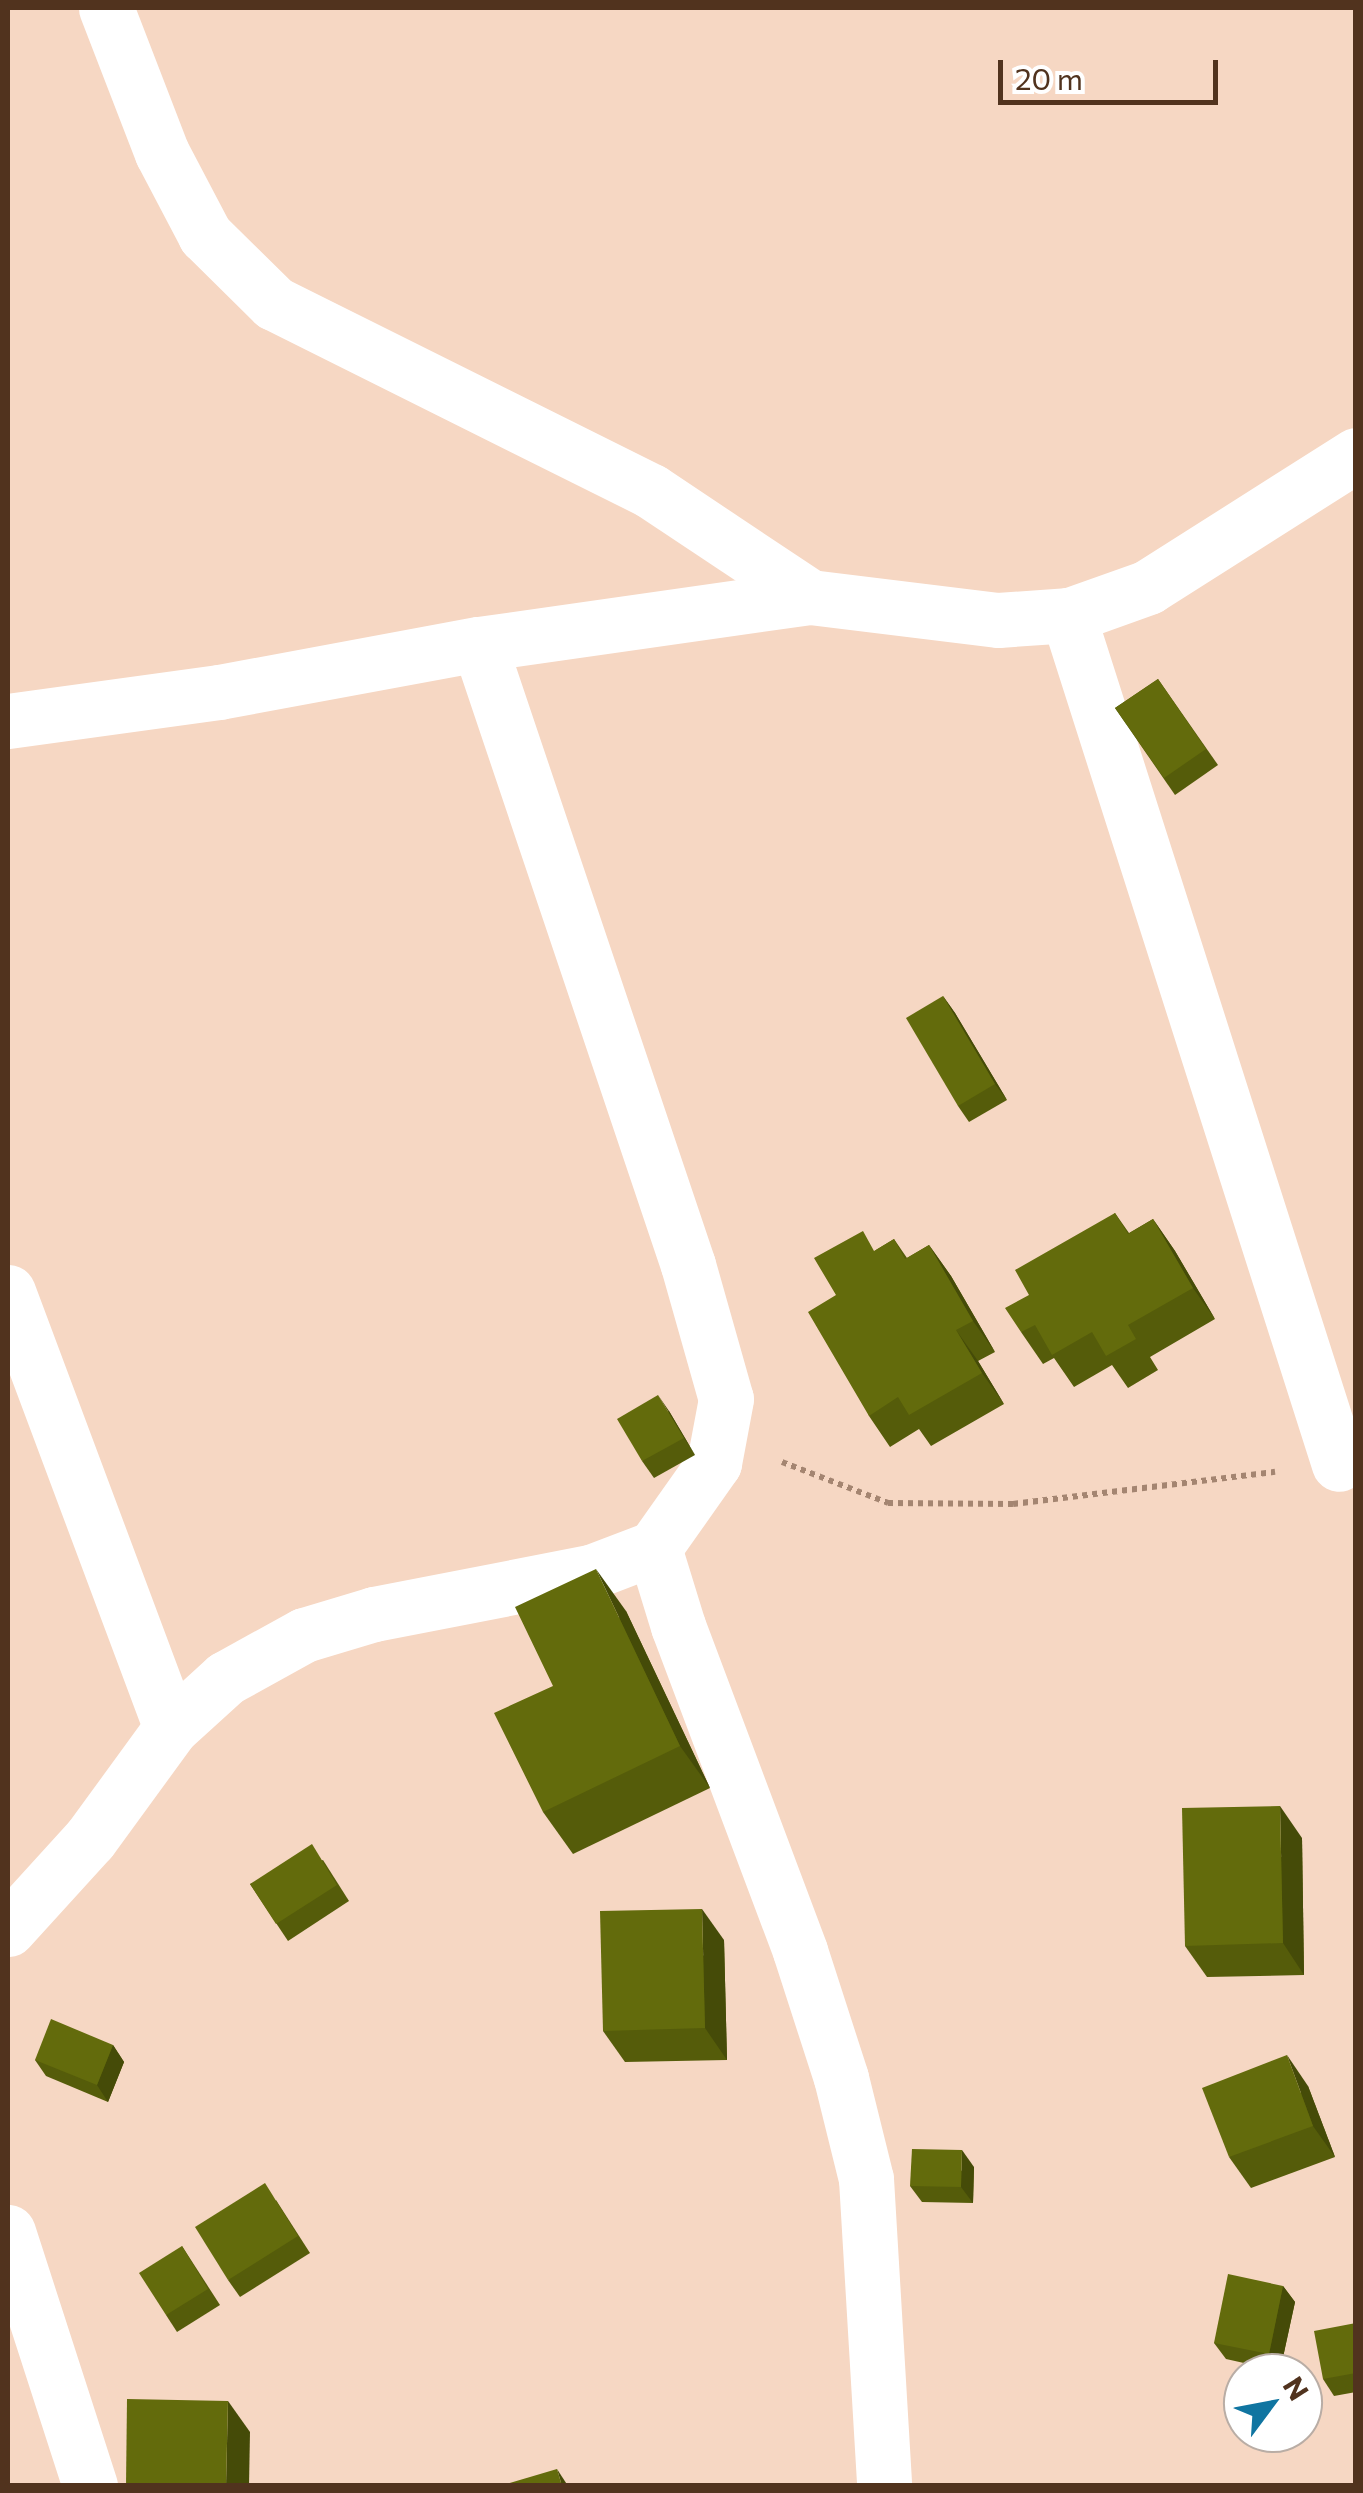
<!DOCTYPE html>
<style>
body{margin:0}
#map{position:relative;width:1363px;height:2493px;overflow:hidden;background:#f6d7c3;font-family:Commissioner,sans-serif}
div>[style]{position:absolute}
.path>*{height:6px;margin-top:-3px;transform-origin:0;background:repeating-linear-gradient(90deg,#a48571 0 5px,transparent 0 10px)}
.minor>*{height:55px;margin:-27.5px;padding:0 27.5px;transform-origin:27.5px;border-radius:27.5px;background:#fff}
.wall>*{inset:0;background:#555c0a}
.shaded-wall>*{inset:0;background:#454b08}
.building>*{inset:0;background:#636b0c}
span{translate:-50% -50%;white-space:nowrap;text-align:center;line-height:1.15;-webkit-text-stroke:10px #fff;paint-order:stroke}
.frame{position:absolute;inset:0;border:10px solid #51331e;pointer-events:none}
.north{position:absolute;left:1223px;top:2353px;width:100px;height:100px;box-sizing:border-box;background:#fff;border:2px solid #b9ada5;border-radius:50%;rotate:58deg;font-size:28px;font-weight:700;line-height:40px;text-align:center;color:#51331e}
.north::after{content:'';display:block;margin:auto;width:35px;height:45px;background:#1075a1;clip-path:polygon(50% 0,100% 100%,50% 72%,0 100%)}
.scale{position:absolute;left:998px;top:60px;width:220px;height:45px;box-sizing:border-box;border:5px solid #51331e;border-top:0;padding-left:12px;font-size:30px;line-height:35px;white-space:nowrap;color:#51331e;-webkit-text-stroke:8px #fff;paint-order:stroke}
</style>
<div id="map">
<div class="path">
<div style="left:782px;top:1462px;width:114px;rotate:21.1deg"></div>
<div style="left:888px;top:1503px;width:125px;rotate:0.5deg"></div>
<div style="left:1013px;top:1504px;width:264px;rotate:-7deg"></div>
</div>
<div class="minor">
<div style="left:106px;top:8px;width:155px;rotate:68.9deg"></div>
<div style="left:162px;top:153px;width:93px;rotate:62.3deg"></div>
<div style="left:205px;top:235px;width:97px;rotate:44.6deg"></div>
<div style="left:274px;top:303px;width:421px;rotate:26.5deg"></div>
<div style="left:651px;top:491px;width:191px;rotate:33.7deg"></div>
<div style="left:1068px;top:615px;width:891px;rotate:72.3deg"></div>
<div style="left:479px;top:644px;width:655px;rotate:71.4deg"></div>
<div style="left:688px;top:1265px;width:139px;rotate:74.2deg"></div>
<div style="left:726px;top:1399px;width:65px;rotate:100.6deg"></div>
<div style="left:714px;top:1463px;width:104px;rotate:125.2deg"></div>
<div style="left:654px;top:1548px;width:82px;rotate:72.9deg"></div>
<div style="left:678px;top:1626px;width:347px;rotate:69.4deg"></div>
<div style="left:800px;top:1951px;width:133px;rotate:72.1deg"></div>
<div style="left:841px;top:2078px;width:104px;rotate:76.1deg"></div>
<div style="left:866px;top:2179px;width:308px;rotate:86.6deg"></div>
<div style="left:8px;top:721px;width:213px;rotate:-7.8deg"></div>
<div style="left:219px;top:692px;width:264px;rotate:-10.5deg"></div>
<div style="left:479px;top:644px;width:334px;rotate:-8.1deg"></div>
<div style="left:810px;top:597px;width:189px;rotate:7deg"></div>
<div style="left:998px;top:620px;width:72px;rotate:-4deg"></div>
<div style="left:1070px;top:615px;width:83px;rotate:-19.7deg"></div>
<div style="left:1148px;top:587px;width:246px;rotate:-32.4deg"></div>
<div style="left:8px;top:1292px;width:465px;rotate:69.5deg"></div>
<div style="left:8px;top:1929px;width:122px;rotate:-47.7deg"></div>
<div style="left:90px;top:1839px;width:137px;rotate:-53.9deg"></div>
<div style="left:171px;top:1728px;width:74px;rotate:-42.3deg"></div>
<div style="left:226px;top:1678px;width:89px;rotate:-28.9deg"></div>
<div style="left:304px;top:1635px;width:73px;rotate:-16.7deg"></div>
<div style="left:374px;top:1614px;width:221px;rotate:-11deg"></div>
<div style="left:591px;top:1572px;width:67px;rotate:-20.9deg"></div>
<div style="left:8px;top:2232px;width:267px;rotate:72.1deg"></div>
</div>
<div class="wall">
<div style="clip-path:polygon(1158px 679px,1218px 765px,1175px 795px,1115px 708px)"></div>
<div style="clip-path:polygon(943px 996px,955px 1013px,1007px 1100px,969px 1122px,958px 1106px)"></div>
<div style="clip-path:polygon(1115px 1213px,1129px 1233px,1153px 1219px,1175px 1251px,1215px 1319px,1150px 1357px,1158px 1370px,1128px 1388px,1112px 1365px,1074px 1387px,1054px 1358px,1043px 1364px,1021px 1332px,1029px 1295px)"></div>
<div style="clip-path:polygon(894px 1239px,907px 1258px,929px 1245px,951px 1276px,995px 1352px,978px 1361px,1004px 1404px,931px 1446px,919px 1429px,890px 1447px,869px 1416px,836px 1295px,876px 1250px)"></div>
<div style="clip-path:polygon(669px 1411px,695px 1455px,654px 1478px,642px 1461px)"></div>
<div style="clip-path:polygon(626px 1611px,710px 1788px,573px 1854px,543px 1812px,553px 1686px)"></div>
<div style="clip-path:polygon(1302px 1838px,1304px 1975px,1207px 1977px,1185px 1946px)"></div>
<div style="clip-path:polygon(323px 1860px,349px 1901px,288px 1941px,250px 1884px)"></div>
<div style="clip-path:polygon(724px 1940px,727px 2060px,625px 2062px,603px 2031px)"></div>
<div style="clip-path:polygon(113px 2045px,124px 2062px,108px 2102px,46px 2076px,35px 2060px)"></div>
<div style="clip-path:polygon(1308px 2086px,1335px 2157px,1251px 2188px,1229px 2157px)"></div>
<div style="clip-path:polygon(974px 2167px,973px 2203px,922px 2202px,910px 2186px)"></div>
<div style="clip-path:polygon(276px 2200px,310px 2253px,240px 2297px,228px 2280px)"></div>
<div style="clip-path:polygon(182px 2246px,220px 2305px,177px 2332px,166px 2315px)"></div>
<div style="clip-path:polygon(1283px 2286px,1295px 2302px,1280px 2371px,1226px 2359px,1214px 2343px)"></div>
<div style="clip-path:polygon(1356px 2323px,1356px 2392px,1334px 2396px,1323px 2379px)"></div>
</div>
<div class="shaded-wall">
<div style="clip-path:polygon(943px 996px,955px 1013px,1007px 1100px,995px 1084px)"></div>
<div style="clip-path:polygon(1153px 1219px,1175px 1251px,1215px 1319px,1193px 1288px)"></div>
<div style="clip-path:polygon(929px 1245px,951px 1276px,995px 1352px,973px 1321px)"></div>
<div style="clip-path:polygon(956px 1330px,978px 1361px,1004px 1404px,982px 1373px)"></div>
<div style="clip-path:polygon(658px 1395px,669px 1411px,695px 1455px,684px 1438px)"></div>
<div style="clip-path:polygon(596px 1569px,626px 1611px,710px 1788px,680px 1746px)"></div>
<div style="clip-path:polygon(1280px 1806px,1302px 1838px,1304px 1975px,1283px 1943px)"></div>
<div style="clip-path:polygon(702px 1909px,724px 1940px,727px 2060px,705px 2028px)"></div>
<div style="clip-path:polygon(113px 2045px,124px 2062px,108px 2102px,97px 2085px)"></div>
<div style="clip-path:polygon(1287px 2055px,1308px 2086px,1335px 2157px,1313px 2126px)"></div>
<div style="clip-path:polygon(962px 2150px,974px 2167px,973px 2203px,961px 2187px)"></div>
<div style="clip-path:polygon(1283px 2286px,1295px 2302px,1280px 2371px,1269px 2354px)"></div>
<div style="clip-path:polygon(228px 2401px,250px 2432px,249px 2486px,226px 2486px)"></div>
<div style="clip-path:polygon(557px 2469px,568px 2486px,562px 2486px)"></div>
</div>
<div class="building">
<div style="clip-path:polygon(1158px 679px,1206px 749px,1164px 778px,1115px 708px)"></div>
<div style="clip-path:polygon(943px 996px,995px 1084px,958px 1106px,906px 1018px)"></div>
<div style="clip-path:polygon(1115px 1213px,1128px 1234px,1153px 1219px,1193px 1288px,1128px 1325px,1136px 1339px,1106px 1356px,1092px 1332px,1052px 1355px,1035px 1325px,1021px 1332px,1005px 1308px,1029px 1295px,1015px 1270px)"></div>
<div style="clip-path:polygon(863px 1231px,874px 1251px,894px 1239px,905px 1259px,929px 1245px,973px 1321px,956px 1330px,982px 1373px,909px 1415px,898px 1397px,869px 1416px,808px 1312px,836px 1295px,814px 1258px)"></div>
<div style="clip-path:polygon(658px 1395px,684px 1438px,642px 1461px,617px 1419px)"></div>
<div style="clip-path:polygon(596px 1569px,680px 1746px,543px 1812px,494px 1713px,553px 1686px,515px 1607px)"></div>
<div style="clip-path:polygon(1280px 1806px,1283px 1943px,1185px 1946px,1182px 1808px)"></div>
<div style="clip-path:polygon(312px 1844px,337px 1885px,276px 1924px,250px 1884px)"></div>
<div style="clip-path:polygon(702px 1909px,705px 2028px,603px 2031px,600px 1911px)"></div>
<div style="clip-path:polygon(51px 2019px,113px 2045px,97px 2085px,35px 2060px)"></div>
<div style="clip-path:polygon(1287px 2055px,1313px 2126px,1229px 2157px,1202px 2088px)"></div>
<div style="clip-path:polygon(912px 2149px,962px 2150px,961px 2187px,910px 2186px)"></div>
<div style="clip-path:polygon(265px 2183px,298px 2236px,228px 2280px,195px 2227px)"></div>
<div style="clip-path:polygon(182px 2246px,208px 2289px,166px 2315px,139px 2273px)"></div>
<div style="clip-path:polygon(1228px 2274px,1283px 2286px,1269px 2354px,1214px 2343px)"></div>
<div style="clip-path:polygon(1356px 2323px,1356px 2373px,1323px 2379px,1314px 2331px)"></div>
<div style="clip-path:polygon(127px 2399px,228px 2401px,226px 2486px,126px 2486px)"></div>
<div style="clip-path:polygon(557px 2469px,562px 2486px,500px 2486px)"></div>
</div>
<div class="frame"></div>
<div class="north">N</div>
<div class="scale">20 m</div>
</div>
